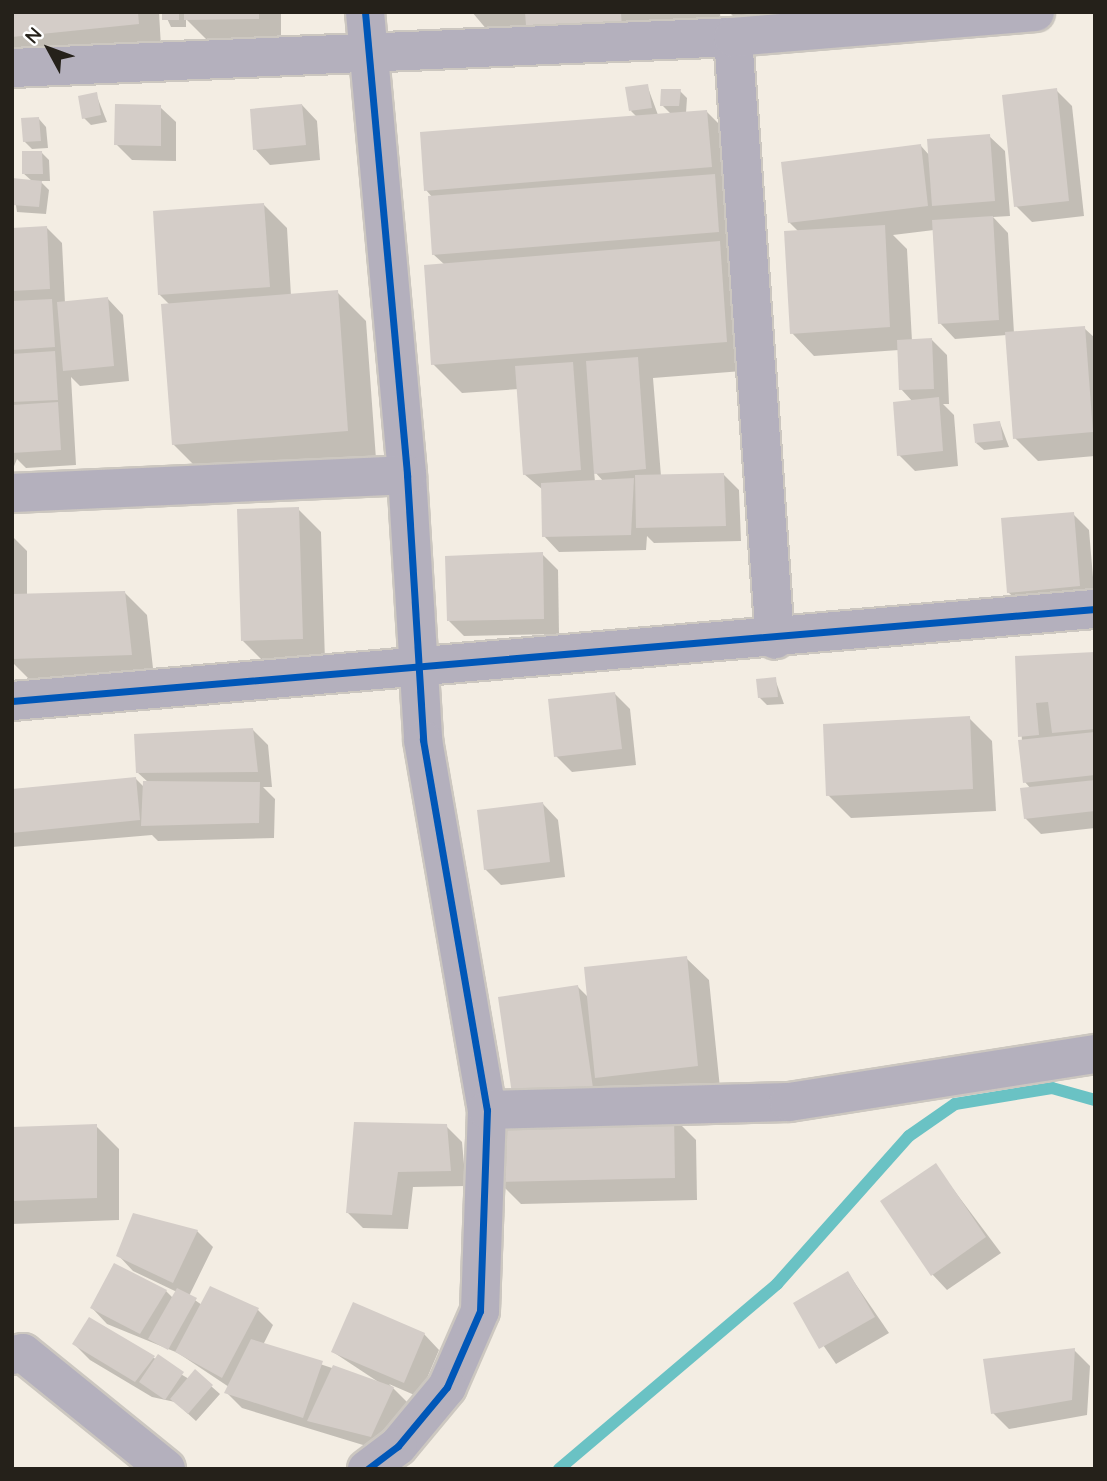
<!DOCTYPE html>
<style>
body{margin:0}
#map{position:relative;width:1107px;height:1481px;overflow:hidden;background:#f3ede3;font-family:Quicksand,sans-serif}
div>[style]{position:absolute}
.shadow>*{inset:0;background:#0003}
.stream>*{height:12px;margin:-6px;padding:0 6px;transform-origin:6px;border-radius:6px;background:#6ac2c4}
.building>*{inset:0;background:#d4cdc8}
.roads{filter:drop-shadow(2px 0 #ccc7c0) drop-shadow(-2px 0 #ccc7c0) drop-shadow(0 2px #ccc7c0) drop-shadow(0 -2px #ccc7c0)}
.street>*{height:38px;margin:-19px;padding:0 19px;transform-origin:19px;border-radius:19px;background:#b4b0bd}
.cycleway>*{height:7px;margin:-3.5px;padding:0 3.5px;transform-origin:3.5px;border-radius:3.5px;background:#0057b8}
span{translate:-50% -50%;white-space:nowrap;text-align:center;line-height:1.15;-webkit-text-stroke:5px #fff;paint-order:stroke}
.frame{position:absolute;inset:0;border:14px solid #25211a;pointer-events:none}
.north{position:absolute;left:14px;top:14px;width:70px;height:70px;-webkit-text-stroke:5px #fff;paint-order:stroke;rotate:311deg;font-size:19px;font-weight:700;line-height:28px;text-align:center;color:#25211a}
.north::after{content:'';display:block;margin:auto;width:24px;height:32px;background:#25211a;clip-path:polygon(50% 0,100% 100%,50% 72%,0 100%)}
</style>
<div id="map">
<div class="shadow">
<div style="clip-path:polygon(12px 12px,159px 12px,161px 47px,12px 50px)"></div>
<div style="clip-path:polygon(164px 12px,281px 12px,281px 41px,209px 42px,186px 19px,186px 27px,171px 27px)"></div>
<div style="clip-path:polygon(472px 12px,720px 12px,721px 27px,488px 31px)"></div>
<div style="clip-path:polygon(729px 12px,963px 12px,741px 24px)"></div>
<div style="clip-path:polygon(evenodd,647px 85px,658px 115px,671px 114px,662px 105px,680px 91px,687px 98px,686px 113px,706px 111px,729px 134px,755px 370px,653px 378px,661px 476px,724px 475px,739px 490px,741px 541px,654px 543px,647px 536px,646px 550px,559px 552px,544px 536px,543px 490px,524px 474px,519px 389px,462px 393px,433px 364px,445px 265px,433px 254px,433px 198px,426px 190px,637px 117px,631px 111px,647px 85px,594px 471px,604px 482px,595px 482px,594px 471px)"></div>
<div style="clip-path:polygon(1056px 90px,1072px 106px,1084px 216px,1032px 222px,1016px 206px)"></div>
<div style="clip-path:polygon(96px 94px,107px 122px,91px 125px,84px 118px)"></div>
<div style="clip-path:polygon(302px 105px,317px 121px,320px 160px,270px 165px,255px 149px)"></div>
<div style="clip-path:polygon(160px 107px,176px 122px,176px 161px,132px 160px,116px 144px)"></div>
<div style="clip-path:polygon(39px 119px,46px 127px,48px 148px,32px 149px,24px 141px)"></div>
<div style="clip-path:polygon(989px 136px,1005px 151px,1010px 216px,993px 217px,1008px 233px,1014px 333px,1084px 328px,1095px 338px,1095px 456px,1038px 461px,1015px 438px,1007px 335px,955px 339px,940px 323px,934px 230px,893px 235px,907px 249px,912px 341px,932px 340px,947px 355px,949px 404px,943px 404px,954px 415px,958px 466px,915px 471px,899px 455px,913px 402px,901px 389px,899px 350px,814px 356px,792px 333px,799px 232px,789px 222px,921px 146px,930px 156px)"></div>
<div style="clip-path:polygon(42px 153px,49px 160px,50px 181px,40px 181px,49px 190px,46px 214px,17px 212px,12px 180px,32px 181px,23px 173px)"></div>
<div style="clip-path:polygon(264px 205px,287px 228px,291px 296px,337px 292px,366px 321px,376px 459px,202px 473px,173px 444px,170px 305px,159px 294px)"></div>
<div style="clip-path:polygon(46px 227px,62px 243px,65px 303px,108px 299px,123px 315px,129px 381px,80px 386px,71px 377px,76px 465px,26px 468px,17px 459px,12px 471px,12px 229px)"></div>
<div style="clip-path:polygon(1000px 423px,1009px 447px,984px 450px,976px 443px)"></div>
<div style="clip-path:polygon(298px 509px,321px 532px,325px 662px,266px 664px,243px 641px)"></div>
<div style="clip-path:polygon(1073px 514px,1089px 530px,1095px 601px,1024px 607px,1008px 592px)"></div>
<div style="clip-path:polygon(12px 536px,27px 551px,27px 595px,124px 592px,147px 615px,154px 677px,31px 681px,12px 662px)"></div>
<div style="clip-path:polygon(542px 554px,558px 570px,559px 634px,464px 636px,449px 621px)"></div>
<div style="clip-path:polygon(1095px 653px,1095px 828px,1041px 834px,1025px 818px,1031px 789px,1025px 782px,1016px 658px)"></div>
<div style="clip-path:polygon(775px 679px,784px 704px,767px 705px,759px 697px)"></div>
<div style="clip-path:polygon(615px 694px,630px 709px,636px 765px,572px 772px,556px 756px)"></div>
<div style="clip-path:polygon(969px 718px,992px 741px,996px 811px,851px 818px,828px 795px)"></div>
<div style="clip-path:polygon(252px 729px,268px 745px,272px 787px,263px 787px,275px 799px,274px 838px,158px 841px,152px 835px,12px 847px,12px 791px,136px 779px,144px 787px,148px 782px,137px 772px)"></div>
<div style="clip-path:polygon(543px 804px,558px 820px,565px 877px,501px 885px,485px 869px)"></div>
<div style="clip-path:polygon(686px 958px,709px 980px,720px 1088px,673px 1117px,696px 1140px,697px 1200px,521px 1204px,498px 1181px,578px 987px,589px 998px)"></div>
<div style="clip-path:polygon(96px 1126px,119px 1149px,119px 1220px,12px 1224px,12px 1128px)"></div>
<div style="clip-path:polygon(446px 1126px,462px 1142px,466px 1186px,413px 1187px,408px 1229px,363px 1228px,348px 1213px)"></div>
<div style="clip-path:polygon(935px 1165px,1001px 1253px,947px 1290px,932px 1274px)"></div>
<div style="clip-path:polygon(197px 1231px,213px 1247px,189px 1296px,202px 1305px,258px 1310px,273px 1325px,263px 1345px,383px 1385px,333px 1352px,424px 1334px,439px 1350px,419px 1397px,389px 1384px,409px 1404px,386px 1452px,242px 1408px,227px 1393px,229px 1387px,178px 1353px,107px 1324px,92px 1308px,166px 1291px,173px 1298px,177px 1292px,133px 1271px,118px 1255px)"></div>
<div style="clip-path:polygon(848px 1273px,889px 1333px,836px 1364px,795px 1304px)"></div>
<div style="clip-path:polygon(74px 1344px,154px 1358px,189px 1379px,195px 1372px,220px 1394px,196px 1421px,175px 1402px,152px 1397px,90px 1360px)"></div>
<div style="clip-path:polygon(1074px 1350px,1090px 1366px,1087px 1415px,1009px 1429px,993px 1413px)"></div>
</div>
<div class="stream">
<div style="left:559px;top:1469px;width:286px;rotate:-40.3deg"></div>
<div style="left:777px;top:1284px;width:198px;rotate:-48.3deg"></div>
<div style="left:909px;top:1136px;width:56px;rotate:-34.8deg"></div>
<div style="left:955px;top:1104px;width:98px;rotate:-9.4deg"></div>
<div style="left:1052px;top:1088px;width:45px;rotate:15.6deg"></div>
</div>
<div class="building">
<div style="clip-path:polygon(12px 12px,138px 12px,139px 24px,12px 37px)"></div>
<div style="clip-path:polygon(162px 12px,179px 12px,179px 20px,162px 20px)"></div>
<div style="clip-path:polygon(184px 12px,259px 12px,259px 19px,184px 20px)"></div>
<div style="clip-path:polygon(525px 12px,621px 12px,622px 31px,527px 39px)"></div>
<div style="clip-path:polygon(648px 84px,652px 108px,629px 111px,625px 87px)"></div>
<div style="clip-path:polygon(1057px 88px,1069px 201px,1014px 207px,1002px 95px)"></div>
<div style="clip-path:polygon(661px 89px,681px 89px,679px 106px,660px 106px)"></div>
<div style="clip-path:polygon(97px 92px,101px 115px,82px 119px,78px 96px)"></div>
<div style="clip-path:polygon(115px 104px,161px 105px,161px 146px,114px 145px)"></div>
<div style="clip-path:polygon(302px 104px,306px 145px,253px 150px,250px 109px)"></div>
<div style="clip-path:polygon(707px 110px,712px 167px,424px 191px,420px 132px)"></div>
<div style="clip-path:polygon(39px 117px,41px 141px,23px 142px,21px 118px)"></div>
<div style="clip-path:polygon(990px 134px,995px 201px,932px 206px,927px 139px)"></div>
<div style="clip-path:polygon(921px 144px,928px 206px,788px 223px,781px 162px)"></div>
<div style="clip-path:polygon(22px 151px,42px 151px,43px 174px,22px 174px)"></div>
<div style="clip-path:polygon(715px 174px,719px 232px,432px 255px,428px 196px)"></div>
<div style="clip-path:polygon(12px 178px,42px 181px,39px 207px,12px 205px)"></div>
<div style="clip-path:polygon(264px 203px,270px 287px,158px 295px,153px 211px)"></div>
<div style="clip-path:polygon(993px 216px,999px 320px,938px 324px,932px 220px)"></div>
<div style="clip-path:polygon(885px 225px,890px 327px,790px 334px,784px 231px)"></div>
<div style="clip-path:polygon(47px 226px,50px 289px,12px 291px,12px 228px)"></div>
<div style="clip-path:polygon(720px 241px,727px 342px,431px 365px,424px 265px)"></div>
<div style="clip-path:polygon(338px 290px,348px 431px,172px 445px,161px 304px)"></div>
<div style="clip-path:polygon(108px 297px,114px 366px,63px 371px,57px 302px)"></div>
<div style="clip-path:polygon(52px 299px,55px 347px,12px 350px,12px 301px)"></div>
<div style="clip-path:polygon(1085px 326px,1093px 432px,1013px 439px,1005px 332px)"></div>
<div style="clip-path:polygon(932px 338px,934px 389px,899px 390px,897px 340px)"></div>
<div style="clip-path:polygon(55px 351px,58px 400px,12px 402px,12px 354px)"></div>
<div style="clip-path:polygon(638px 357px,646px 469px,594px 474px,586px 361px)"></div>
<div style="clip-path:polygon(573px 362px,581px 470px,523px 475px,515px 366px)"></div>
<div style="clip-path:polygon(939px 397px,943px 451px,897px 456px,893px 402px)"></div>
<div style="clip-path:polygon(58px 402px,61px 450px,12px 453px,12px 405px)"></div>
<div style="clip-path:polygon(1000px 421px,1003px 440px,975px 443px,973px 424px)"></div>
<div style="clip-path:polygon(724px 473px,726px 526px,636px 528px,635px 475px)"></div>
<div style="clip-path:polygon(634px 478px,631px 535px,542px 537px,541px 483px)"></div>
<div style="clip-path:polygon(299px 507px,303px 639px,241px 641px,237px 509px)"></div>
<div style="clip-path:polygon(1074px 512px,1080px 586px,1007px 593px,1001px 518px)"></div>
<div style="clip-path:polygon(543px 552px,544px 619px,447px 621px,445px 556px)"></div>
<div style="clip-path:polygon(125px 591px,132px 655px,12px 659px,12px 594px)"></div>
<div style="clip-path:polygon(1095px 652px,1095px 729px,1052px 733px,1048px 702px,1036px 703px,1039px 735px,1018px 737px,1015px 656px)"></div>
<div style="clip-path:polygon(776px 677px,778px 697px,758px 698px,756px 679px)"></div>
<div style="clip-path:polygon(615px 692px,622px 749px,554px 757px,548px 699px)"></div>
<div style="clip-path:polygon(970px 716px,973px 789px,826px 796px,823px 724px)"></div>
<div style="clip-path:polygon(253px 728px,258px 772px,136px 773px,134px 734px)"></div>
<div style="clip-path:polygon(1095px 732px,1095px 775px,1023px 783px,1018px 740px)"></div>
<div style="clip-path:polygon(136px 777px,140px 820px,12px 833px,12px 789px)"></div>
<div style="clip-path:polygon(1095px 780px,1095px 811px,1024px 819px,1020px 788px)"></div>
<div style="clip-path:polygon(143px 781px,260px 782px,259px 823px,141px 826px)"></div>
<div style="clip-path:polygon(543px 802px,550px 862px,484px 870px,477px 810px)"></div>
<div style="clip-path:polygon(687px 956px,698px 1066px,595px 1078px,584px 967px)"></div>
<div style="clip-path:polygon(578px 985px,593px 1088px,513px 1101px,498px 997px)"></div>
<div style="clip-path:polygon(674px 1115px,675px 1178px,496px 1182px,495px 1119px)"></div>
<div style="clip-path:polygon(354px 1122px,447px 1124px,451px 1171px,398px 1172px,392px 1215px,346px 1213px)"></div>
<div style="clip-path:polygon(97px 1124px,97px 1198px,12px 1201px,12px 1127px)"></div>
<div style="clip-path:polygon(936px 1163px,986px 1237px,931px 1276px,880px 1201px)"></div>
<div style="clip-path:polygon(133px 1213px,198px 1230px,173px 1283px,116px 1256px)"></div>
<div style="clip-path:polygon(114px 1263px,167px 1290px,140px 1334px,90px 1308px)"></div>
<div style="clip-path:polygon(848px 1271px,875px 1317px,819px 1349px,793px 1303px)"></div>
<div style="clip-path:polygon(210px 1286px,259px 1308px,222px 1378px,175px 1352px)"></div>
<div style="clip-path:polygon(177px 1288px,197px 1298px,168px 1350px,148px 1339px)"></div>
<div style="clip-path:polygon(353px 1302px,425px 1333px,404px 1383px,331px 1352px)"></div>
<div style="clip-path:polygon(89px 1317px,155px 1356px,135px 1382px,72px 1344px)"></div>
<div style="clip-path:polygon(251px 1339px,323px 1361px,303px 1418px,224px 1393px)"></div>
<div style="clip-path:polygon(1075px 1348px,1072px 1400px,991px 1414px,983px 1359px)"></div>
<div style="clip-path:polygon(158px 1354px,184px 1372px,165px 1400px,139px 1382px)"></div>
<div style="clip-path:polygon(333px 1365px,394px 1387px,371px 1437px,307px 1421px)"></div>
<div style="clip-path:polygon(195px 1369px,213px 1385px,188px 1414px,170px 1399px)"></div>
</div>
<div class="roads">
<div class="street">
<div style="left:365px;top:12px;width:465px;rotate:84.8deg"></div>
<div style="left:407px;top:475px;width:265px;rotate:86.5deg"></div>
<div style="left:423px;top:740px;width:375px;rotate:80.2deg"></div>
<div style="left:487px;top:1110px;width:201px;rotate:92deg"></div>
<div style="left:480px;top:1311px;width:83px;rotate:113.5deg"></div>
<div style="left:447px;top:1387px;width:77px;rotate:129.7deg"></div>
<div style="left:398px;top:1446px;width:39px;rotate:143deg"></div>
<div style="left:733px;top:37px;width:604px;rotate:86.02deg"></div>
<div style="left:12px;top:68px;width:722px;rotate:-2.46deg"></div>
<div style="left:733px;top:37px;width:303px;rotate:-4.7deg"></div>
<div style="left:12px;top:493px;width:395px;rotate:-2.6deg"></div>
<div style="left:12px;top:701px;width:1087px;rotate:-4.86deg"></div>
<div style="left:487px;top:1110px;width:302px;rotate:-1.5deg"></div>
<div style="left:789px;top:1102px;width:310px;rotate:-8.9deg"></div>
<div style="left:12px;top:1355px;width:11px;rotate:-10deg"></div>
<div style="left:23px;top:1353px;width:184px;rotate:39deg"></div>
</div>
</div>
<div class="cycleway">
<div style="left:365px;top:12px;width:465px;rotate:84.8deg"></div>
<div style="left:407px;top:475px;width:265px;rotate:86.5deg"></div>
<div style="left:423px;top:740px;width:375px;rotate:80.2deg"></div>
<div style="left:487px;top:1110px;width:201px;rotate:92deg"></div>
<div style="left:480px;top:1311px;width:83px;rotate:113.5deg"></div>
<div style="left:447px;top:1387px;width:77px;rotate:129.7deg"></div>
<div style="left:398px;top:1446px;width:39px;rotate:143deg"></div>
<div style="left:12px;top:701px;width:1087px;rotate:-4.86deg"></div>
</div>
<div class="frame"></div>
<div class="north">N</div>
</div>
